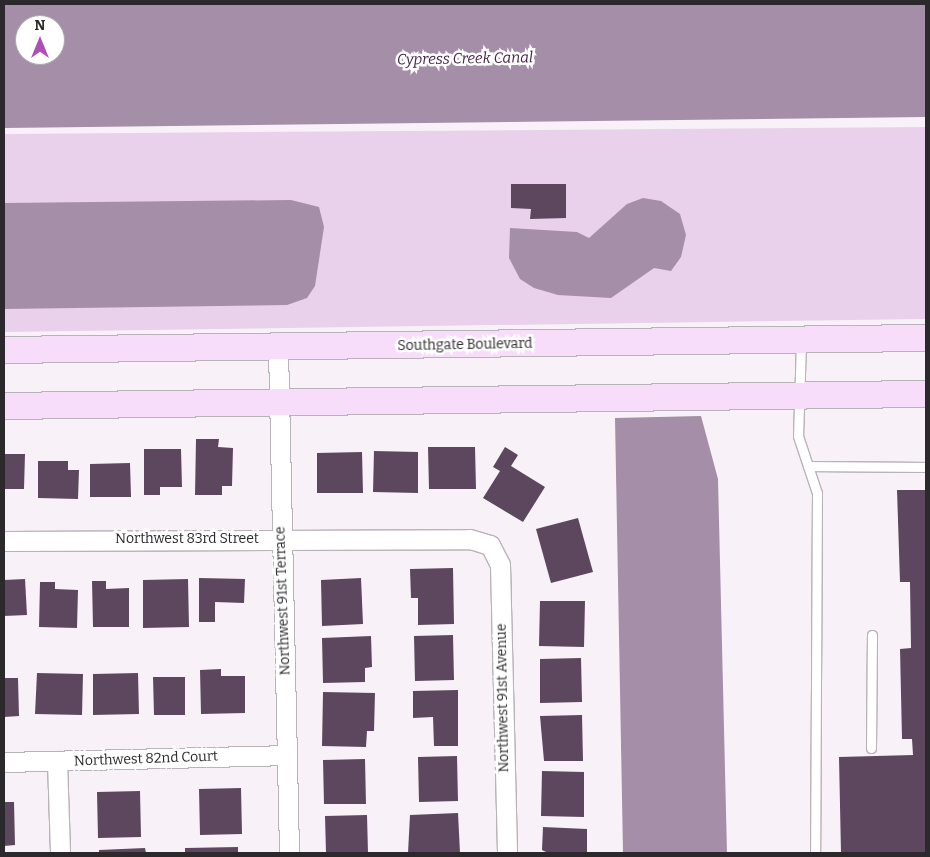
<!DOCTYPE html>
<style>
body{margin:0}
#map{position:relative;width:930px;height:857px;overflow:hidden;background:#f8f2f8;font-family:Bitter,serif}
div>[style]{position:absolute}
.green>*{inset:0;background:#e9d1eb}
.water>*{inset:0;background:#a58ea7}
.building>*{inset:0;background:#5c475e}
.roads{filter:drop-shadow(1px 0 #b8b3b8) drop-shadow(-1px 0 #b8b3b8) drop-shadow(0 1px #b8b3b8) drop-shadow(0 -1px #b8b3b8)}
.service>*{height:9px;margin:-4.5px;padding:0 4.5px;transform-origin:4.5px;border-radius:4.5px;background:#fff}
.minor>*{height:19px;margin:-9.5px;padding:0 9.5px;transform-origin:9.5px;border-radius:9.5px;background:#fff}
.secondary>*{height:26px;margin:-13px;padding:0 13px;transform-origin:13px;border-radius:13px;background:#f7ddf9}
span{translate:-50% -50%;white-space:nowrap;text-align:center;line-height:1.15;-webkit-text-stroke:5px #fff;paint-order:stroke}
.street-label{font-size:14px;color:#2b292b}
.water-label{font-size:15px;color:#442348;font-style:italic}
.frame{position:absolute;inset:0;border:5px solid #2b292b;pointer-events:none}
.north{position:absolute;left:15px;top:15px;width:50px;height:50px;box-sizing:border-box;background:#fff;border:1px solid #aaa9aa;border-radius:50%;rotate:0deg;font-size:14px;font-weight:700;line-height:20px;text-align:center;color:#2b292b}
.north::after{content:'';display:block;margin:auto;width:18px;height:22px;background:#ae4fb8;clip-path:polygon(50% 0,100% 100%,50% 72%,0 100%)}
</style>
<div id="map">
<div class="green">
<div style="clip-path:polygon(926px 127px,926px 319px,4px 332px,4px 134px)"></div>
</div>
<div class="water">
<div style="clip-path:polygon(evenodd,4px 4px,926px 4px,926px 117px,4px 128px,4px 4px,25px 25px,55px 25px,55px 55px,25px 55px,25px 25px)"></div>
<div style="clip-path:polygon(643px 198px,661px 201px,680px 214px,686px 235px,681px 257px,671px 271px,654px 268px,611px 298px,558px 295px,534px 288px,520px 279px,509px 258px,510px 228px,577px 232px,589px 238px,627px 204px)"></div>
<div style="clip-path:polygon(291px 200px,319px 207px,324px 227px,315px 286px,307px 298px,287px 305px,4px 309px,4px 203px)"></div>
<div style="clip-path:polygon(701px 416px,718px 479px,727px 853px,623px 853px,615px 418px)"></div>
</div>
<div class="building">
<div style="clip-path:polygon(511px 184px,566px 184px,566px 218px,530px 219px,531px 209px,511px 208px)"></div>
<div style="clip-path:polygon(196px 439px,219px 439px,218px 447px,233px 448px,232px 486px,222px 486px,222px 495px,195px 495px)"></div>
<div style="clip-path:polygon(428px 447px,475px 447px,476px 489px,429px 489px)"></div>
<div style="clip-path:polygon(505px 447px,518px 455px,511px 466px,545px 487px,523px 522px,483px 498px,500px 471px,493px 467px)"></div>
<div style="clip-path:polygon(144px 449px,181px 449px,182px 487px,160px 487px,160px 495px,144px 495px)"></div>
<div style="clip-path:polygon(374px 451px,418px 452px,418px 493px,373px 492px)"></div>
<div style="clip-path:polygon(362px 452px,363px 493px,317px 493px,317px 453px)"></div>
<div style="clip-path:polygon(4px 454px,25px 454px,24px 489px,4px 489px)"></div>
<div style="clip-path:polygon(38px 461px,68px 461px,68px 470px,79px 470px,78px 499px,38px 498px)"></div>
<div style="clip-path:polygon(130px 463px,131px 497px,90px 497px,90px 464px)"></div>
<div style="clip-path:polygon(897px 490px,926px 490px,926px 853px,841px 853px,839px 757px,913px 755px,912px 739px,902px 739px,900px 649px,911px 648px,910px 582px,900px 582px)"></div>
<div style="clip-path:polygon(578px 518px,593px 572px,551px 583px,536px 529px)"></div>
<div style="clip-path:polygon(453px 568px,454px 624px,418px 625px,418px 598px,411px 598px,410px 569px)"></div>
<div style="clip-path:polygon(199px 578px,245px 579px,244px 603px,215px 602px,215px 622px,199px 622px)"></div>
<div style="clip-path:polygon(361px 578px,363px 624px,322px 626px,321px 580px)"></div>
<div style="clip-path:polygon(25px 579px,27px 615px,4px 616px,4px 580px)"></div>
<div style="clip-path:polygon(188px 579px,189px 627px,143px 628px,143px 580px)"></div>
<div style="clip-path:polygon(92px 581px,106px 581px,106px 589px,129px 588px,129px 627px,93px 627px)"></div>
<div style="clip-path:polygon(40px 582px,55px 582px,55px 589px,78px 590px,77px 628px,39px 627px)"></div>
<div style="clip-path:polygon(540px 601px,585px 601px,584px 647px,539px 646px)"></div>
<div style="clip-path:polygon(453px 635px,454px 680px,415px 681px,414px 636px)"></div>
<div style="clip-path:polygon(371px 636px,372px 667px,365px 668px,365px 682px,323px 683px,322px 638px)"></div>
<div style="clip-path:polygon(581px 658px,582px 702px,540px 703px,540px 659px)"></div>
<div style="clip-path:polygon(221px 669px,221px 676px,245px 676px,245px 713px,201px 714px,200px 670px)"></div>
<div style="clip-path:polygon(37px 673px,83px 674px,82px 715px,35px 714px)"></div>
<div style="clip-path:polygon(138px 673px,139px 714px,93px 715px,93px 674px)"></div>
<div style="clip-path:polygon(153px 677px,185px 677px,185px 715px,154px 715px)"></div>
<div style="clip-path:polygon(4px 678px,18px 678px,19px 716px,4px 717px)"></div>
<div style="clip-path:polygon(458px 690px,458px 746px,434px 746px,433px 717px,413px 718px,413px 691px)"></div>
<div style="clip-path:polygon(323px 692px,375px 693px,374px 731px,367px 731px,366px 747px,322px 746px)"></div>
<div style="clip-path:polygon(582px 715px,583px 761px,544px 761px,540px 716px)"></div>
<div style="clip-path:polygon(457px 756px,458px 801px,419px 802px,418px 757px)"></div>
<div style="clip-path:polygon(365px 759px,366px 804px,324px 804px,323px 760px)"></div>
<div style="clip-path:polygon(542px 771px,584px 772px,584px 817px,541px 816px)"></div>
<div style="clip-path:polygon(241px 788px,242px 834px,200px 835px,199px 789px)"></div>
<div style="clip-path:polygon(140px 791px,141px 837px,98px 838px,97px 792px)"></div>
<div style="clip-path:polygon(4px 802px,14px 802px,15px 845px,4px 846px)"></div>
<div style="clip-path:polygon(458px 813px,460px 853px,408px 853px,410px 815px)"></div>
<div style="clip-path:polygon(367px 815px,368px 853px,326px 853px,325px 816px)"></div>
<div style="clip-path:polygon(543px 827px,587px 829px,587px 853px,548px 853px,542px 850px)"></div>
<div style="clip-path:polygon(238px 847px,238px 853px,185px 853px,185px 848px)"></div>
<div style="clip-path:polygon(145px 848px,146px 853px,99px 853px,99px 850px)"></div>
</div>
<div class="roads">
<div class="service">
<div style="left:801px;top:342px;width:94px;rotate:91.8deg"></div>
<div style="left:798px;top:436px;width:60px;rotate:71.6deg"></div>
<div style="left:817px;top:493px;width:360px;rotate:90.3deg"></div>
<div style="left:808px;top:466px;width:118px;rotate:0.5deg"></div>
<div style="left:871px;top:748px;width:113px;rotate:-89.5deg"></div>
</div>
<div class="minor">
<div style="left:278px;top:348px;width:505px;rotate:88.75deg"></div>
<div style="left:4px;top:541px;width:466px;rotate:-0.2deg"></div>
<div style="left:470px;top:539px;width:21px;rotate:17deg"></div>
<div style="left:490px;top:545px;width:22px;rotate:63deg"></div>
<div style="left:500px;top:565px;width:288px;rotate:88.6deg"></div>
<div style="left:57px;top:761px;width:92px;rotate:88.1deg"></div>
<div style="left:4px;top:762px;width:283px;rotate:-1.4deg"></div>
</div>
<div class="secondary">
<div style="left:4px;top:350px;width:922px;rotate:-0.75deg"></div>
<div style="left:4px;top:406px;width:922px;rotate:-0.75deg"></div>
</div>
</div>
<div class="street-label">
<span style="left:465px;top:345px;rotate:-1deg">Southgate Boulevard</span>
<span style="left:187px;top:539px">Northwest 83rd Street</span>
<span style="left:283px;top:601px;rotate:-92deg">Northwest 91st Terrace</span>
<span style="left:503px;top:698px;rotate:-91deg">Northwest 91st Avenue</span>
<span style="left:146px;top:759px;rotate:-2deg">Northwest 82nd Court</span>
</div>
<div class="water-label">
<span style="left:465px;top:59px;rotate:-1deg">Cypress Creek Canal</span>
</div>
<div class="frame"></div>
<div class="north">N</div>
</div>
